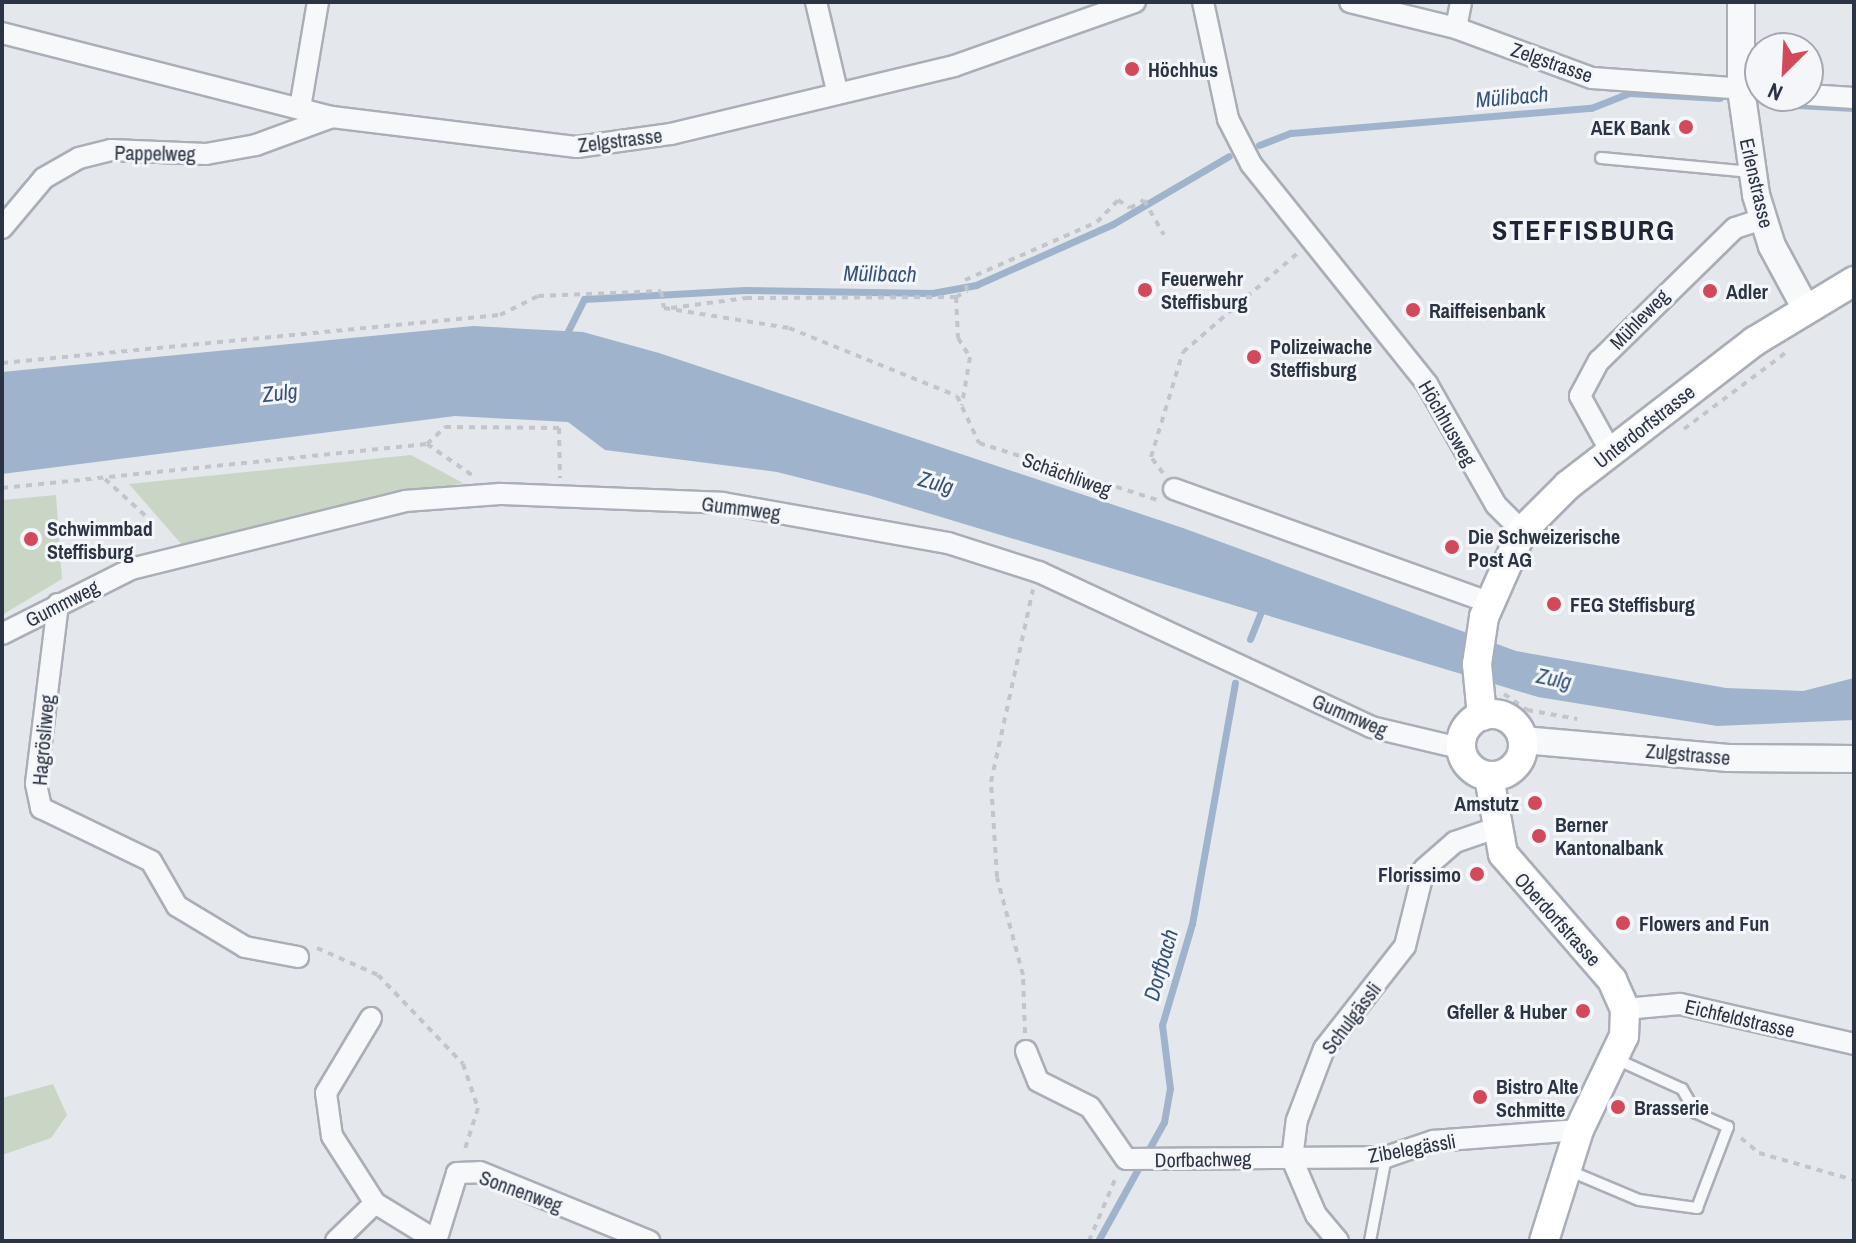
<!DOCTYPE html>
<meta charset="utf-8">
<style>
body{margin:0}
#map{position:relative;width:1856px;height:1243px;overflow:hidden;background:#e4e7ec;font-family:"Archivo Narrow",sans-serif}
div>[style]{position:absolute}
.green>*{inset:0;background:#c9d6c5}
.water>*{inset:0;background:#9fb4cc}
.stream>*{height:7px;margin:-3.5px;padding:0 3.5px;transform-origin:3.5px;border-radius:3.5px;background:#9fb4cc}
.path>*{height:4px;margin-top:-2px;transform-origin:0;background:repeating-linear-gradient(90deg,#c2c5cb 0 6px,transparent 0 12px)}
.roads{filter:drop-shadow(2px 0 #a9aeb7) drop-shadow(-2px 0 #a9aeb7) drop-shadow(0 2px #a9aeb7) drop-shadow(0 -2px #a9aeb7)}
.service>*{height:10px;margin:-5px;padding:0 5px;transform-origin:5px;border-radius:5px;background:#f7f8fa}
.minor>*{height:20px;margin:-10px;padding:0 10px;transform-origin:10px;border-radius:10px;background:#f7f8fa}
.tertiary>*{height:26px;margin:-13px;padding:0 13px;transform-origin:13px;border-radius:13px;background:#f7f8fa}
.secondary>*{height:28px;margin:-14px;padding:0 14px;transform-origin:14px;border-radius:14px;background:#fff}
.secondary>.ring{margin:-14px;padding:0;box-sizing:content-box;background:none;border:28px solid #fff;border-radius:50%}
.dots>*{width:22px;height:22px;translate:-50% -50%;box-sizing:border-box;border:4px solid #f4f6f9;border-radius:50%}
span{translate:-50% -50%;white-space:nowrap;text-align:center;line-height:1.15;-webkit-text-stroke:6px #f4f6f9;paint-order:stroke}
.street-label{font-size:20px;color:#2b3445}
.poi-label{font-size:20px;color:#2b3445;font-weight:700}
.left{translate:0 -50%;text-align:left}
.right{translate:-100% -50%;text-align:right}
.water-label{font-size:22px;color:#34527a;font-style:italic}
.district-label{font-size:28px;color:#1d2536;font-weight:700;letter-spacing:2px}
.frame{position:absolute;inset:0;border:4px solid #2b3445;pointer-events:none}
.north{position:absolute;left:1744px;top:32px;width:80px;height:80px;box-sizing:border-box;background:#f4f6f9;border:2px solid #a4a8b1;border-radius:50%;rotate:204deg;font-size:22px;font-weight:700;line-height:32px;text-align:center;color:#2b3445}
.north::after{content:'';display:block;margin:auto;width:28px;height:36px;background:#d1495b;clip-path:polygon(50% 0,100% 100%,50% 72%,0 100%)}
</style>
<div id="map">
<div class="green">
<div style="clip-path:polygon(411px 455px,463px 483px,183px 546px,129px 484px)"></div>
<div style="clip-path:polygon(56px 495px,62px 579px,2px 615px,2px 500px)"></div>
<div style="clip-path:polygon(53px 1084px,67px 1115px,51px 1138px,2px 1155px,2px 1098px)"></div>
</div>
<div class="water">
<div style="clip-path:polygon(473px 326px,583px 332px,659px 353px,1183px 528px,1516px 651px,1726px 688px,1803px 691px,1854px 678px,1854px 720px,1717px 726px,1538px 697px,868px 495px,777px 472px,605px 450px,568px 422px,455px 416px,2px 474px,2px 372px)"></div>
</div>
<div class="stream">
<div style="left:1778px;top:104px;width:76px;rotate:3deg"></div>
<div style="left:1259px;top:145px;width:34px;rotate:-21deg"></div>
<div style="left:1291px;top:133px;width:301px;rotate:-4.8deg"></div>
<div style="left:1591px;top:108px;width:41px;rotate:-21.5deg"></div>
<div style="left:1629px;top:93px;width:91px;rotate:3.1deg"></div>
<div style="left:565px;top:337px;width:42px;rotate:-63.4deg"></div>
<div style="left:584px;top:299px;width:161px;rotate:-3.2deg"></div>
<div style="left:745px;top:290px;width:187px;rotate:0.9deg"></div>
<div style="left:932px;top:293px;width:45px;rotate:-10.3deg"></div>
<div style="left:976px;top:285px;width:150px;rotate:-24deg"></div>
<div style="left:1113px;top:224px;width:134px;rotate:-30.4deg"></div>
<div style="left:1250px;top:639px;width:38px;rotate:-68deg"></div>
<div style="left:1098px;top:1241px;width:136px;rotate:-61deg"></div>
<div style="left:1164px;top:1122px;width:34px;rotate:-80deg"></div>
<div style="left:1170px;top:1089px;width:64px;rotate:-97.1deg"></div>
<div style="left:1162px;top:1025px;width:105px;rotate:-73.5deg"></div>
<div style="left:1192px;top:924px;width:245px;rotate:-79.9deg"></div>
</div>
<div class="path">
<div style="left:956px;top:297px;width:13px;rotate:-29deg"></div>
<div style="left:967px;top:291px;width:11px;rotate:-100deg"></div>
<div style="left:965px;top:280px;width:144px;rotate:-23.7deg"></div>
<div style="left:1097px;top:222px;width:30px;rotate:-46deg"></div>
<div style="left:1118px;top:200px;width:14px;rotate:34deg"></div>
<div style="left:1130px;top:208px;width:16px;rotate:-30deg"></div>
<div style="left:1144px;top:200px;width:40px;rotate:60.3deg"></div>
<div style="left:664px;top:308px;width:127px;rotate:9.1deg"></div>
<div style="left:789px;top:328px;width:181px;rotate:22deg"></div>
<div style="left:957px;top:396px;width:52px;rotate:64.9deg"></div>
<div style="left:979px;top:443px;width:191px;rotate:17.7deg"></div>
<div style="left:671px;top:308px;width:76px;rotate:-7.6deg"></div>
<div style="left:746px;top:298px;width:210px;rotate:-0.3deg"></div>
<div style="left:956px;top:297px;width:41px;rotate:87.2deg"></div>
<div style="left:958px;top:338px;width:22px;rotate:58deg"></div>
<div style="left:970px;top:357px;width:49px;rotate:99.5deg"></div>
<div style="left:2px;top:363px;width:500px;rotate:-5.51deg"></div>
<div style="left:500px;top:315px;width:42px;rotate:-26.6deg"></div>
<div style="left:538px;top:296px;width:123px;rotate:-2.3deg"></div>
<div style="left:661px;top:291px;width:17px;rotate:80deg"></div>
<div style="left:1684px;top:429px;width:130px;rotate:-36.9deg"></div>
<div style="left:427px;top:444px;width:25px;rotate:-43deg"></div>
<div style="left:445px;top:427px;width:114px;rotate:0.5deg"></div>
<div style="left:559px;top:428px;width:50px;rotate:88.9deg"></div>
<div style="left:1163px;top:473px;width:20px;rotate:-127deg"></div>
<div style="left:1151px;top:457px;width:110px;rotate:-73.1deg"></div>
<div style="left:1183px;top:352px;width:153px;rotate:-40.8deg"></div>
<div style="left:105px;top:479px;width:61px;rotate:42.3deg"></div>
<div style="left:2px;top:488px;width:427px;rotate:-5.9deg"></div>
<div style="left:427px;top:444px;width:55px;rotate:34.6deg"></div>
<div style="left:1504px;top:694px;width:28px;rotate:35deg"></div>
<div style="left:1527px;top:710px;width:51px;rotate:10.2deg"></div>
<div style="left:317px;top:948px;width:67px;rotate:23.9deg"></div>
<div style="left:378px;top:975px;width:123px;rotate:46.3deg"></div>
<div style="left:463px;top:1064px;width:46px;rotate:71.2deg"></div>
<div style="left:478px;top:1108px;width:46px;rotate:107.7deg"></div>
<div style="left:1025px;top:1033px;width:58px;rotate:-92deg"></div>
<div style="left:1023px;top:975px;width:101px;rotate:-104.9deg"></div>
<div style="left:997px;top:877px;width:95px;rotate:-93.6deg"></div>
<div style="left:991px;top:782px;width:197px;rotate:-77.7deg"></div>
<div style="left:1741px;top:1138px;width:23px;rotate:40deg"></div>
<div style="left:1759px;top:1153px;width:99px;rotate:15.9deg"></div>
<div style="left:1089px;top:1241px;width:69px;rotate:-67.1deg"></div>
</div>
<div class="roads">
<div class="service">
<div style="left:1601px;top:158px;width:151px;rotate:5.3deg"></div>
<div style="left:1570px;top:1171px;width:75px;rotate:22.8deg"></div>
<div style="left:1639px;top:1200px;width:59px;rotate:7.9deg"></div>
<div style="left:1697px;top:1208px;width:87px;rotate:-69.1deg"></div>
<div style="left:1728px;top:1127px;width:35px;rotate:-156deg"></div>
<div style="left:1696px;top:1113px;width:28px;rotate:-120deg"></div>
<div style="left:1682px;top:1089px;width:72px;rotate:-155.6deg"></div>
<div style="left:1370px;top:1241px;width:86px;rotate:-79.2deg"></div>
</div>
<div class="minor">
<div style="left:816px;top:2px;width:91px;rotate:76.7deg"></div>
<div style="left:1203px;top:2px;width:120px;rotate:77.9deg"></div>
<div style="left:1228px;top:119px;width:51px;rotate:62.9deg"></div>
<div style="left:1251px;top:164px;width:282px;rotate:51.3deg"></div>
<div style="left:1427px;top:384px;width:139px;rotate:60.3deg"></div>
<div style="left:1496px;top:505px;width:37px;rotate:45deg"></div>
<div style="left:1350px;top:2px;width:109px;rotate:13.8deg"></div>
<div style="left:1456px;top:28px;width:145px;rotate:20.2deg"></div>
<div style="left:1592px;top:78px;width:168px;rotate:4.1deg"></div>
<div style="left:1456px;top:28px;width:26px;rotate:-79deg"></div>
<div style="left:2px;top:33px;width:341px;rotate:14.3deg"></div>
<div style="left:332px;top:117px;width:247px;rotate:7deg"></div>
<div style="left:577px;top:147px;width:95px;rotate:-7.9deg"></div>
<div style="left:671px;top:134px;width:291px;rotate:-13.5deg"></div>
<div style="left:954px;top:66px;width:192px;rotate:-19.5deg"></div>
<div style="left:1808px;top:95px;width:46px;rotate:3.7deg"></div>
<div style="left:300px;top:108px;width:108px;rotate:-80.4deg"></div>
<div style="left:2px;top:228px;width:65px;rotate:-50deg"></div>
<div style="left:44px;top:178px;width:40px;rotate:-29.7deg"></div>
<div style="left:79px;top:158px;width:33px;rotate:-14deg"></div>
<div style="left:111px;top:150px;width:95px;rotate:2.4deg"></div>
<div style="left:206px;top:154px;width:51px;rotate:-10.2deg"></div>
<div style="left:256px;top:145px;width:81px;rotate:-20.2deg"></div>
<div style="left:1611px;top:452px;width:64px;rotate:-119deg"></div>
<div style="left:1580px;top:396px;width:40px;rotate:-62deg"></div>
<div style="left:1599px;top:361px;width:190px;rotate:-44.4deg"></div>
<div style="left:1735px;top:228px;width:29px;rotate:-18deg"></div>
<div style="left:1174px;top:489px;width:334px;rotate:19.8deg"></div>
<div style="left:58px;top:604px;width:181px;rotate:97deg"></div>
<div style="left:36px;top:784px;width:25px;rotate:78deg"></div>
<div style="left:41px;top:808px;width:122px;rotate:25.7deg"></div>
<div style="left:151px;top:861px;width:52px;rotate:60deg"></div>
<div style="left:177px;top:906px;width:79px;rotate:31.1deg"></div>
<div style="left:245px;top:947px;width:54px;rotate:10.7deg"></div>
<div style="left:2px;top:634px;width:144px;rotate:-26.7deg"></div>
<div style="left:131px;top:569px;width:282px;rotate:-13.9deg"></div>
<div style="left:405px;top:501px;width:95px;rotate:-4.2deg"></div>
<div style="left:500px;top:494px;width:223px;rotate:2.3deg"></div>
<div style="left:723px;top:503px;width:229px;rotate:10.1deg"></div>
<div style="left:948px;top:543px;width:96px;rotate:17.7deg"></div>
<div style="left:1039px;top:572px;width:366px;rotate:25deg"></div>
<div style="left:1371px;top:727px;width:91px;rotate:13.3deg"></div>
<div style="left:1625px;top:1009px;width:55px;rotate:-5.2deg"></div>
<div style="left:1680px;top:1004px;width:179px;rotate:12.9deg"></div>
<div style="left:371px;top:1018px;width:87px;rotate:121deg"></div>
<div style="left:326px;top:1093px;width:43px;rotate:82.1deg"></div>
<div style="left:332px;top:1136px;width:80px;rotate:57.3deg"></div>
<div style="left:375px;top:1203px;width:73px;rotate:31.5deg"></div>
<div style="left:1026px;top:1051px;width:32px;rotate:68deg"></div>
<div style="left:1038px;top:1081px;width:58px;rotate:26.6deg"></div>
<div style="left:1090px;top:1107px;width:63px;rotate:55.3deg"></div>
<div style="left:1126px;top:1159px;width:260px;rotate:-0.4deg"></div>
<div style="left:1386px;top:1157px;width:50px;rotate:-18.8deg"></div>
<div style="left:1433px;top:1141px;width:146px;rotate:-4.3deg"></div>
<div style="left:336px;top:1241px;width:54px;rotate:-44.3deg"></div>
<div style="left:436px;top:1241px;width:71px;rotate:-72.8deg"></div>
<div style="left:457px;top:1173px;width:23px;rotate:-2deg"></div>
<div style="left:480px;top:1172px;width:183px;rotate:22.2deg"></div>
<div style="left:1338px;top:1241px;width:34px;rotate:-130deg"></div>
<div style="left:1316px;top:1215px;width:61px;rotate:-113.2deg"></div>
<div style="left:1292px;top:1159px;width:39px;rotate:-83deg"></div>
<div style="left:1297px;top:1120px;width:76px;rotate:-69.2deg"></div>
<div style="left:1324px;top:1049px;width:131px;rotate:-51.8deg"></div>
<div style="left:1405px;top:946px;width:79px;rotate:-76.1deg"></div>
<div style="left:1424px;top:869px;width:41px;rotate:-41.1deg"></div>
<div style="left:1455px;top:842px;width:40px;rotate:-18.9deg"></div>
</div>
<div class="tertiary">
<div style="left:1741px;top:2px;width:87px;rotate:90deg"></div>
<div style="left:1741px;top:89px;width:107px;rotate:81.9deg"></div>
<div style="left:1756px;top:195px;width:53px;rotate:72.6deg"></div>
<div style="left:1772px;top:246px;width:69px;rotate:61.6deg"></div>
<div style="left:1523px;top:740px;width:206px;rotate:5deg"></div>
<div style="left:1728px;top:758px;width:126px;rotate:0.5deg"></div>
</div>
<div class="secondary">
<div class="ring" style="left:1461px;top:714px;width:34px;height:34px"></div>
<div style="left:1482px;top:716px;width:52px;rotate:-95.5deg"></div>
<div style="left:1477px;top:664px;width:48px;rotate:-81.5deg"></div>
<div style="left:1484px;top:617px;width:94px;rotate:-66.2deg"></div>
<div style="left:1522px;top:531px;width:65px;rotate:-45deg"></div>
<div style="left:1568px;top:485px;width:236px;rotate:-37.6deg"></div>
<div style="left:1755px;top:341px;width:116px;rotate:-31.2deg"></div>
<div style="left:1489px;top:777px;width:78px;rotate:79.7deg"></div>
<div style="left:1503px;top:854px;width:167px;rotate:49.1deg"></div>
<div style="left:1612px;top:980px;width:32px;rotate:66deg"></div>
<div style="left:1625px;top:1009px;width:27px;rotate:92deg"></div>
<div style="left:1624px;top:1036px;width:104px;rotate:115.6deg"></div>
<div style="left:1579px;top:1130px;width:116px;rotate:107.5deg"></div>
</div>
</div>
<div class="dots">
<div style="left:1132px;top:69px;background:#d1495b"></div>
<div style="left:1686px;top:127px;background:#d1495b"></div>
<div style="left:1145px;top:290px;background:#d1495b"></div>
<div style="left:1710px;top:291px;background:#d1495b"></div>
<div style="left:1413px;top:310px;background:#d1495b"></div>
<div style="left:1254px;top:357px;background:#d1495b"></div>
<div style="left:31px;top:539px;background:#d1495b"></div>
<div style="left:1452px;top:547px;background:#d1495b"></div>
<div style="left:1554px;top:604px;background:#d1495b"></div>
<div style="left:1535px;top:803px;background:#d1495b"></div>
<div style="left:1539px;top:836px;background:#d1495b"></div>
<div style="left:1477px;top:874px;background:#d1495b"></div>
<div style="left:1623px;top:923px;background:#d1495b"></div>
<div style="left:1583px;top:1011px;background:#d1495b"></div>
<div style="left:1480px;top:1097px;background:#d1495b"></div>
<div style="left:1618px;top:1107px;background:#d1495b"></div>
</div>
<div class="street-label">
<span style="left:1552px;top:62px;rotate:19deg">Zelgstrasse</span>
<span style="left:620px;top:140px;rotate:-7deg">Zelgstrasse</span>
<span style="left:155px;top:153px;rotate:1deg">Pappelweg</span>
<span style="left:1757px;top:183px;rotate:77deg">Erlenstrasse</span>
<span style="left:1639px;top:319px;rotate:-46deg">Mühleweg</span>
<span style="left:1448px;top:423px;rotate:60deg">Höchhusweg</span>
<span style="left:1644px;top:426px;rotate:-38deg">Unterdorfstrasse</span>
<span style="left:1067px;top:474px;rotate:20deg">Schächliweg</span>
<span style="left:741px;top:508px;rotate:7deg">Gummweg</span>
<span style="left:62px;top:603px;rotate:-27deg">Gummweg</span>
<span style="left:1350px;top:715px;rotate:23deg">Gummweg</span>
<span style="left:43px;top:740px;rotate:-85deg">Hagrösliweg</span>
<span style="left:1688px;top:754px;rotate:5deg">Zulgstrasse</span>
<span style="left:1558px;top:919px;rotate:48deg">Oberdorfstrasse</span>
<span style="left:1351px;top:1018px;rotate:-53deg">Schulgässli</span>
<span style="left:1740px;top:1018px;rotate:13deg">Eichfeldstrasse</span>
<span style="left:1412px;top:1148px;rotate:-10deg">Zibelegässli</span>
<span style="left:1203px;top:1159px;rotate:-1deg">Dorfbachweg</span>
<span style="left:521px;top:1191px;rotate:20deg">Sonnenweg</span>
</div>
<div class="poi-label">
<span class="left" style="left:1148px;top:69px">Höchhus</span>
<span class="right" style="left:1670px;top:127px">AEK Bank</span>
<span class="left" style="left:1161px;top:290px">Feuerwehr<br>Steffisburg</span>
<span class="left" style="left:1726px;top:291px">Adler</span>
<span class="left" style="left:1429px;top:310px">Raiffeisenbank</span>
<span class="left" style="left:1270px;top:358px">Polizeiwache<br>Steffisburg</span>
<span class="left" style="left:47px;top:540px">Schwimmbad<br>Steffisburg</span>
<span class="left" style="left:1468px;top:548px">Die Schweizerische<br>Post AG</span>
<span class="left" style="left:1570px;top:604px">FEG Steffisburg</span>
<span class="right" style="left:1519px;top:803px">Amstutz</span>
<span class="left" style="left:1555px;top:836px">Berner<br>Kantonalbank</span>
<span class="right" style="left:1461px;top:874px">Florissimo</span>
<span class="left" style="left:1639px;top:923px">Flowers and Fun</span>
<span class="right" style="left:1567px;top:1011px">Gfeller &amp; Huber</span>
<span class="left" style="left:1496px;top:1098px">Bistro Alte<br>Schmitte</span>
<span class="left" style="left:1634px;top:1107px">Brasserie</span>
</div>
<div class="water-label">
<span style="left:1512px;top:97px;rotate:-5deg">Mülibach</span>
<span style="left:880px;top:274px;rotate:1deg">Mülibach</span>
<span style="left:280px;top:393px;rotate:-6deg">Zulg</span>
<span style="left:936px;top:483px;rotate:16deg">Zulg</span>
<span style="left:1554px;top:679px;rotate:12deg">Zulg</span>
<span style="left:1161px;top:965px;rotate:-74deg">Dorfbach</span>
</div>
<div class="district-label">
<span style="left:1584px;top:230px">STEFFISBURG</span>
</div>
<div class="frame"></div>
<div class="north">N</div>
</div>
